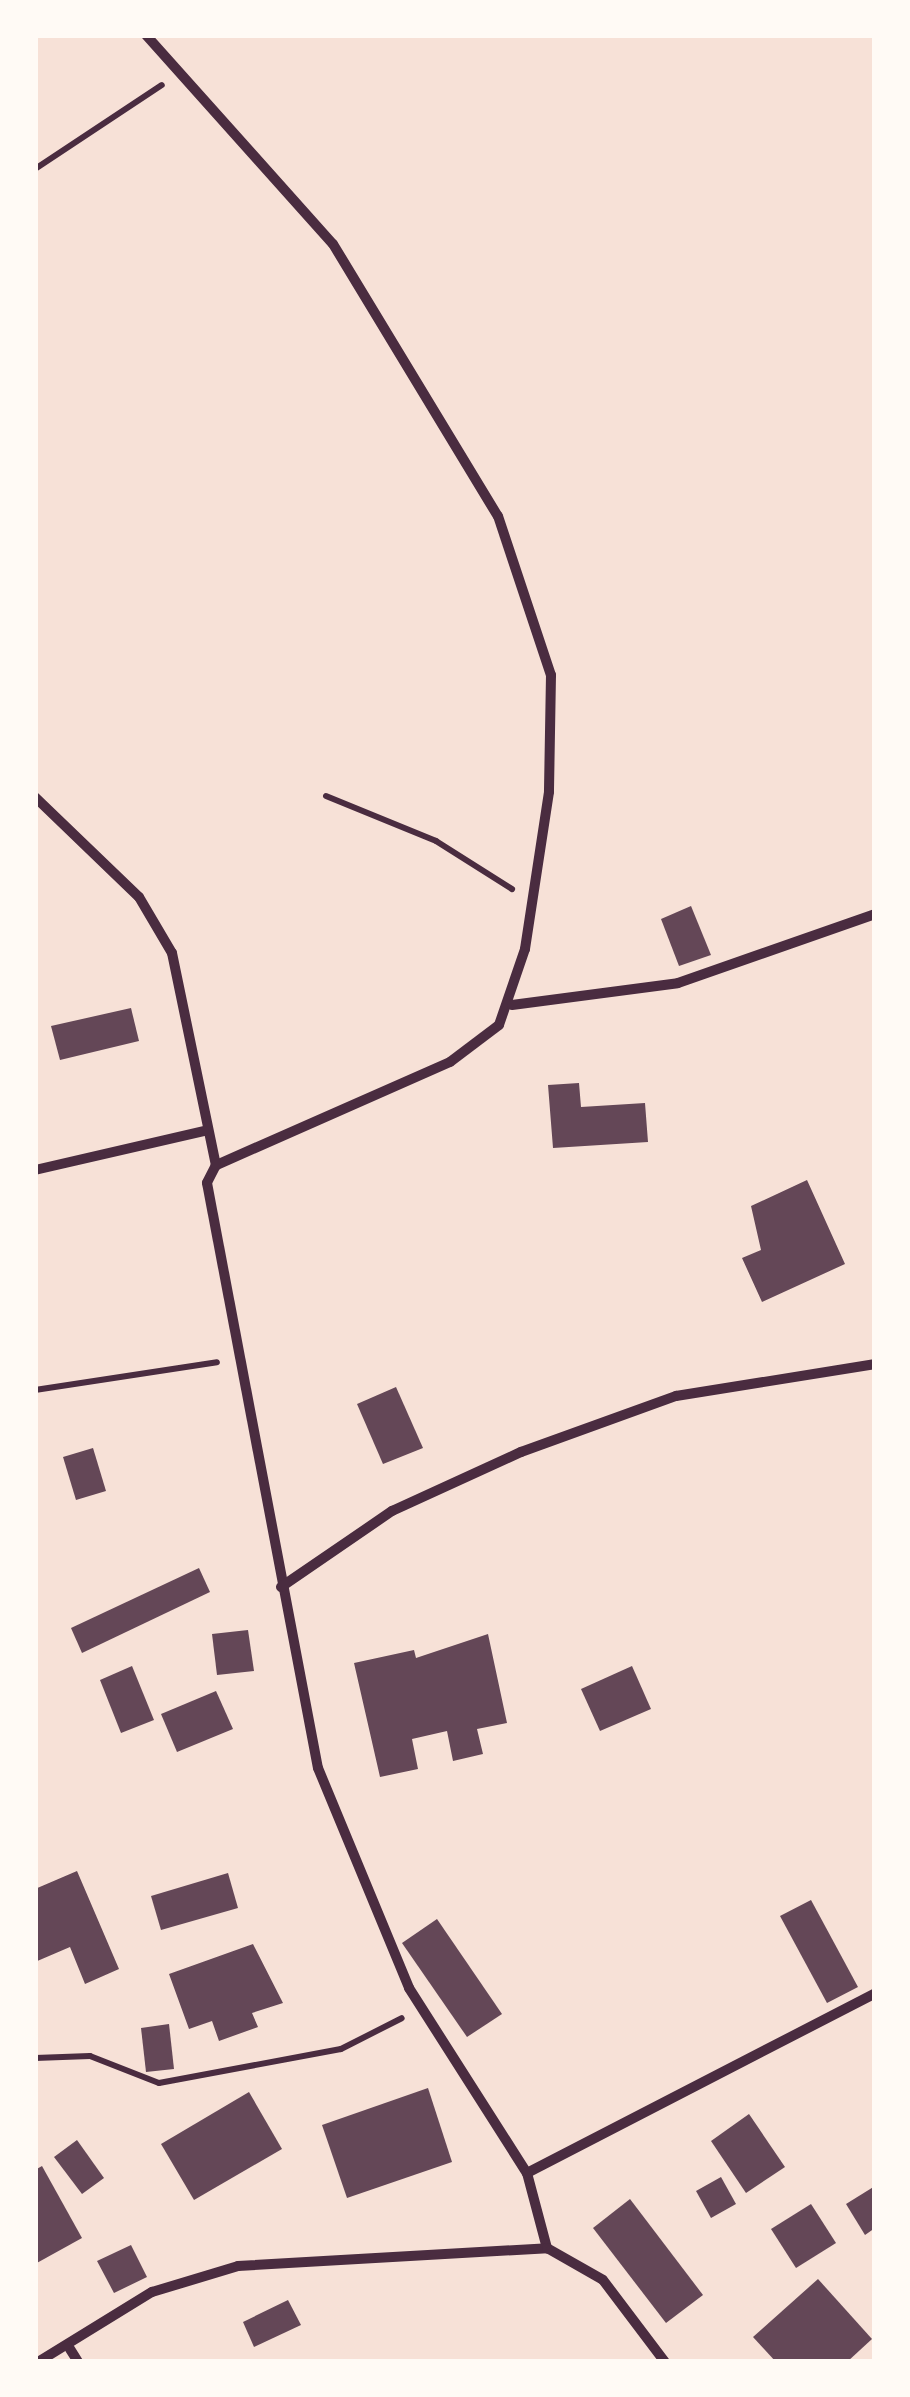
<!DOCTYPE html>
<style>
body{margin:0}
#map{position:relative;width:910px;height:2397px;overflow:hidden;background:#f7e1d7;font-family:"Asap Condensed",sans-serif}
div>[style]{position:absolute}
.building>*{inset:0;background:#644757}
.path>*{height:6px;margin:-3px;padding:0 3px;transform-origin:3px;border-radius:3px;background:#4a2c40}
.minor>*{height:10px;margin:-5px;padding:0 5px;transform-origin:5px;border-radius:5px;background:#4a2c40}
span{translate:-50% -50%;white-space:nowrap;text-align:center;line-height:1.15;-webkit-text-stroke:9px #fffaf5;paint-order:stroke}
.frame{position:absolute;inset:0;border:38px solid #fffaf5;pointer-events:none}
</style>
<div id="map">
<div class="building">
<div style="clip-path:polygon(691px 906px,711px 955px,679px 966px,661px 919px)"></div>
<div style="clip-path:polygon(131px 1008px,139px 1041px,60px 1060px,51px 1026px)"></div>
<div style="clip-path:polygon(579px 1083px,581px 1107px,645px 1103px,648px 1142px,553px 1148px,548px 1085px)"></div>
<div style="clip-path:polygon(807px 1180px,845px 1264px,762px 1302px,742px 1258px,761px 1250px,751px 1206px)"></div>
<div style="clip-path:polygon(396px 1387px,423px 1448px,383px 1464px,357px 1404px)"></div>
<div style="clip-path:polygon(93px 1448px,106px 1491px,76px 1500px,63px 1457px)"></div>
<div style="clip-path:polygon(199px 1568px,210px 1592px,82px 1653px,71px 1628px)"></div>
<div style="clip-path:polygon(248px 1630px,254px 1671px,217px 1675px,212px 1634px)"></div>
<div style="clip-path:polygon(488px 1634px,507px 1723px,477px 1729px,483px 1754px,453px 1761px,447px 1731px,412px 1739px,418px 1769px,380px 1777px,354px 1663px,414px 1650px,416px 1658px)"></div>
<div style="clip-path:polygon(132px 1666px,154px 1720px,121px 1733px,100px 1680px)"></div>
<div style="clip-path:polygon(632px 1666px,651px 1709px,600px 1731px,581px 1689px)"></div>
<div style="clip-path:polygon(216px 1691px,233px 1729px,177px 1752px,161px 1714px)"></div>
<div style="clip-path:polygon(77px 1871px,119px 1969px,85px 1984px,70px 1947px,35px 1962px,35px 1889px)"></div>
<div style="clip-path:polygon(228px 1873px,238px 1908px,161px 1930px,151px 1896px)"></div>
<div style="clip-path:polygon(811px 1900px,858px 1987px,827px 2003px,780px 1916px)"></div>
<div style="clip-path:polygon(437px 1919px,502px 2014px,467px 2037px,402px 1943px)"></div>
<div style="clip-path:polygon(253px 1944px,283px 2003px,252px 2013px,258px 2027px,219px 2041px,212px 2021px,189px 2029px,169px 1974px)"></div>
<div style="clip-path:polygon(169px 2024px,174px 2069px,146px 2072px,141px 2028px)"></div>
<div style="clip-path:polygon(428px 2088px,452px 2162px,347px 2198px,322px 2125px)"></div>
<div style="clip-path:polygon(249px 2092px,282px 2149px,194px 2200px,161px 2144px)"></div>
<div style="clip-path:polygon(749px 2114px,785px 2167px,746px 2193px,711px 2141px)"></div>
<div style="clip-path:polygon(77px 2140px,104px 2178px,82px 2194px,54px 2157px)"></div>
<div style="clip-path:polygon(42px 2166px,82px 2238px,35px 2264px,35px 2170px)"></div>
<div style="clip-path:polygon(721px 2177px,736px 2204px,711px 2218px,696px 2191px)"></div>
<div style="clip-path:polygon(875px 2186px,875px 2228px,865px 2235px,846px 2204px)"></div>
<div style="clip-path:polygon(630px 2199px,703px 2295px,666px 2323px,593px 2228px)"></div>
<div style="clip-path:polygon(811px 2204px,836px 2243px,796px 2268px,771px 2229px)"></div>
<div style="clip-path:polygon(131px 2245px,147px 2277px,114px 2293px,97px 2261px)"></div>
<div style="clip-path:polygon(818px 2279px,872px 2339px,847px 2362px,776px 2362px,753px 2337px)"></div>
<div style="clip-path:polygon(288px 2300px,301px 2325px,254px 2347px,243px 2322px)"></div>
</div>
<div class="path">
<div style="left:35px;top:169px;width:152px;rotate:-33.5deg"></div>
<div style="left:326px;top:796px;width:119px;rotate:22.2deg"></div>
<div style="left:436px;top:841px;width:90px;rotate:32.3deg"></div>
<div style="left:35px;top:1390px;width:184px;rotate:-8.7deg"></div>
<div style="left:35px;top:2058px;width:55px;rotate:-2.1deg"></div>
<div style="left:90px;top:2056px;width:74px;rotate:21.4deg"></div>
<div style="left:159px;top:2083px;width:185px;rotate:-10.6deg"></div>
<div style="left:341px;top:2049px;width:68px;rotate:-26.9deg"></div>
</div>
<div class="minor">
<div style="left:146px;top:35px;width:280px;rotate:48.2deg"></div>
<div style="left:333px;top:244px;width:318px;rotate:58.8deg"></div>
<div style="left:498px;top:516px;width:168px;rotate:71.6deg"></div>
<div style="left:551px;top:675px;width:117px;rotate:91deg"></div>
<div style="left:549px;top:792px;width:159px;rotate:98.7deg"></div>
<div style="left:525px;top:949px;width:80px;rotate:108.9deg"></div>
<div style="left:499px;top:1025px;width:61px;rotate:142.9deg"></div>
<div style="left:450px;top:1062px;width:256px;rotate:156.2deg"></div>
<div style="left:216px;top:1165px;width:20px;rotate:117deg"></div>
<div style="left:207px;top:1183px;width:595px;rotate:79.26deg"></div>
<div style="left:318px;top:1768px;width:238px;rotate:67.5deg"></div>
<div style="left:409px;top:1988px;width:219px;rotate:57.5deg"></div>
<div style="left:527px;top:2173px;width:78px;rotate:75.1deg"></div>
<div style="left:35px;top:797px;width:144px;rotate:43.9deg"></div>
<div style="left:139px;top:897px;width:65px;rotate:59.5deg"></div>
<div style="left:172px;top:953px;width:217px;rotate:78.3deg"></div>
<div style="left:512px;top:1005px;width:167px;rotate:-7.5deg"></div>
<div style="left:678px;top:983px;width:209px;rotate:-19.3deg"></div>
<div style="left:35px;top:1170px;width:173px;rotate:-13deg"></div>
<div style="left:281px;top:1587px;width:135px;rotate:-34.4deg"></div>
<div style="left:392px;top:1511px;width:142px;rotate:-24.6deg"></div>
<div style="left:521px;top:1452px;width:165px;rotate:-19.9deg"></div>
<div style="left:676px;top:1396px;width:202px;rotate:-9.1deg"></div>
<div style="left:527px;top:2173px;width:392px;rotate:-27.3deg"></div>
<div style="left:70px;top:2349px;width:15px;rotate:58deg"></div>
<div style="left:38px;top:2362px;width:134px;rotate:-31.6deg"></div>
<div style="left:152px;top:2292px;width:90px;rotate:-16.8deg"></div>
<div style="left:238px;top:2266px;width:310px;rotate:-3.3deg"></div>
<div style="left:547px;top:2248px;width:64px;rotate:29.7deg"></div>
<div style="left:603px;top:2280px;width:103px;rotate:52.9deg"></div>
</div>
<div class="frame"></div>
</div>
